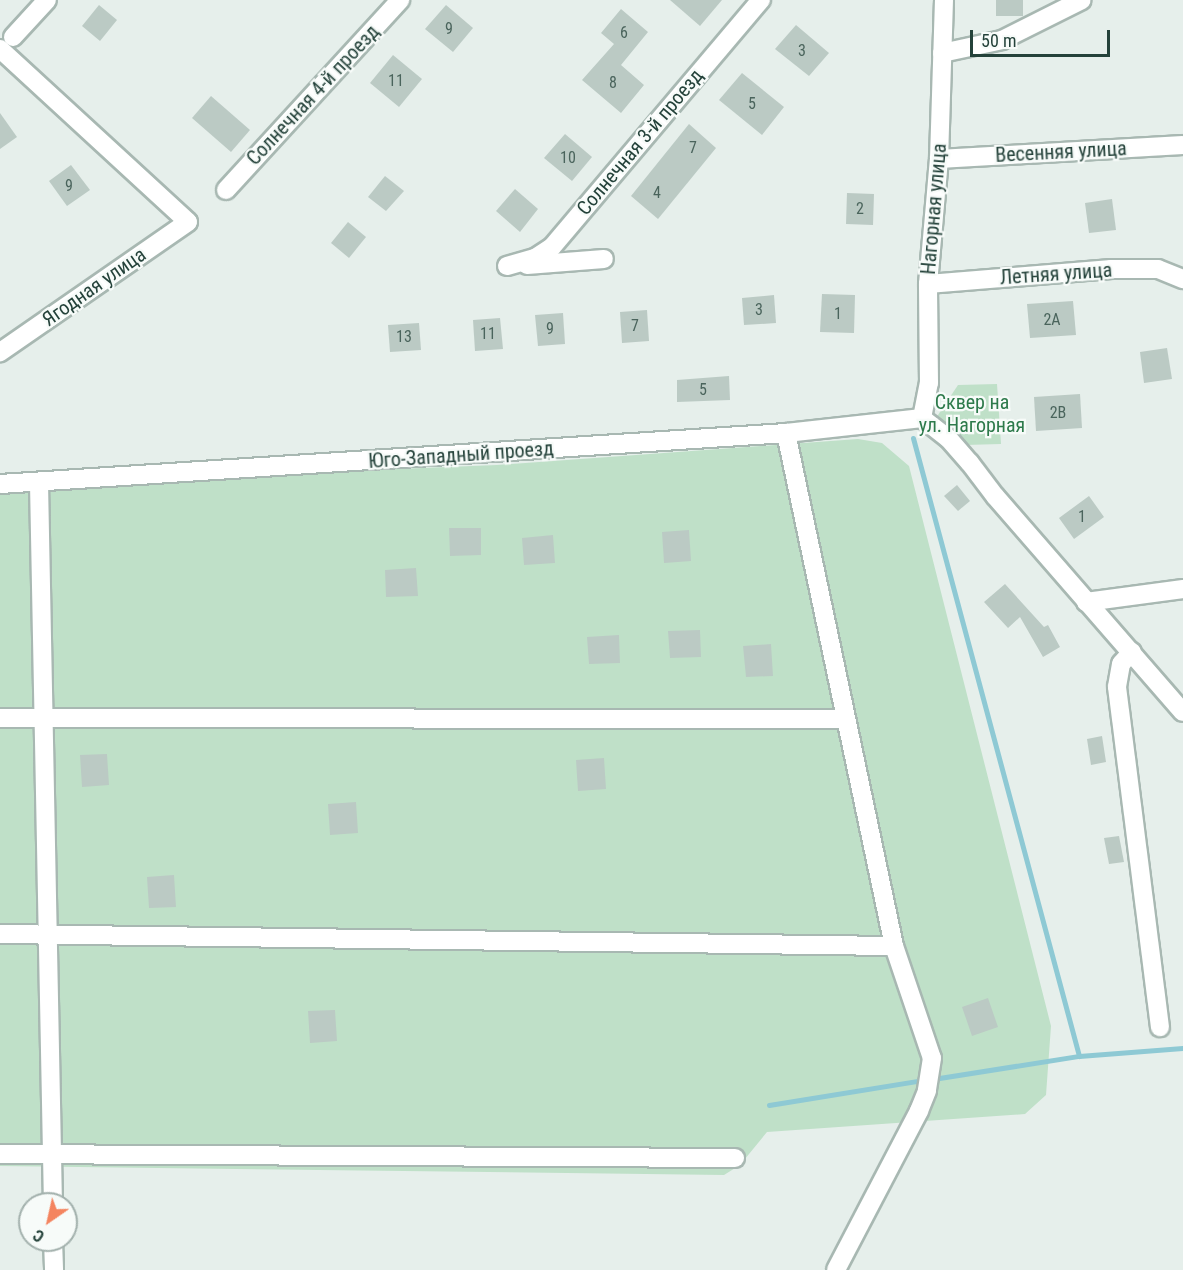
<!DOCTYPE html>
<meta charset="utf-8">
<style>
body{margin:0}
#map{position:relative;width:1183px;height:1270px;overflow:hidden;background:#e6efeb;font-family:"Roboto Condensed",sans-serif}
div>[style]{position:absolute}
.green>*{inset:0;background:#bfe0c8}
.stream>*{height:5px;margin:-2.5px;padding:0 2.5px;transform-origin:2.5px;border-radius:2.5px;background:#8ec9d4}
.building>*{inset:0;background:#bbcac4}
.roads{filter:drop-shadow(2px 0 #a8b8b2) drop-shadow(-2px 0 #a8b8b2) drop-shadow(0 2px #a8b8b2) drop-shadow(0 -2px #a8b8b2)}
.minor>*{height:18px;margin:-9px;padding:0 9px;transform-origin:9px;border-radius:9px;background:#fff}
span{translate:-50% -50%;white-space:nowrap;text-align:center;line-height:1.15;-webkit-text-stroke:4.5px #f7fbf9;paint-order:stroke}
.number-label{font-size:16px;color:#4a645c}
.number-label span{-webkit-text-stroke-width:0}
.street-label{font-size:20px;color:#24423a}
.park-label{font-size:20px;color:#2d7a4b}
.north{position:absolute;left:18px;top:1192px;width:60px;height:60px;box-sizing:border-box;background:#f7fbf9;border:2px solid #a3b1ad;border-radius:50%;rotate:214deg;font-size:16px;font-weight:700;line-height:24px;text-align:center;color:#24423a}
.north::after{content:'';display:block;margin:auto;width:21px;height:27px;background:#f4845f;clip-path:polygon(50% 0,100% 100%,50% 72%,0 100%)}
.scale{position:absolute;left:970px;top:30px;width:140px;height:27px;box-sizing:border-box;border:3px solid #24423a;border-top:0;padding-left:8px;font-size:18px;line-height:21px;white-space:nowrap;color:#24423a;-webkit-text-stroke:4px #f7fbf9;paint-order:stroke}
</style>
<div id="map">
<div class="green">
<div style="clip-path:polygon(997px 384px,1001px 444px,965px 445px,936px 418px,958px 385px)"></div>
<div style="clip-path:polygon(858px 439px,882px 443px,909px 466px,1051px 1026px,1046px 1095px,1025px 1114px,767px 1132px,740px 1165px,724px 1175px,0 1166px,0 485px,497px 465px)"></div>
</div>
<div class="stream">
<div style="left:913px;top:438px;width:640px;rotate:74.96deg"></div>
<div style="left:933px;top:1079px;width:148px;rotate:-9deg"></div>
<div style="left:1079px;top:1056px;width:104px;rotate:-4.4deg"></div>
<div style="left:769px;top:1105px;width:157px;rotate:-9.2deg"></div>
</div>
<div class="building">
<div style="clip-path:polygon(670px 0,722px 0,700px 26px)"></div>
<div style="clip-path:polygon(996px 0,1023px 0,1023px 16px,996px 16px)"></div>
<div style="clip-path:polygon(99px 5px,117px 20px,100px 41px,82px 26px)"></div>
<div style="clip-path:polygon(446px 5px,473px 28px,453px 52px,425px 29px)"></div>
<div style="clip-path:polygon(621px 9px,648px 32px,621px 65px,644px 85px,621px 113px,582px 80px,614px 44px,601px 33px)"></div>
<div style="clip-path:polygon(796px 25px,829px 53px,809px 76px,775px 49px)"></div>
<div style="clip-path:polygon(393px 55px,422px 79px,399px 107px,370px 83px)"></div>
<div style="clip-path:polygon(742px 73px,784px 107px,762px 135px,719px 100px)"></div>
<div style="clip-path:polygon(211px 96px,250px 130px,231px 152px,192px 118px)"></div>
<div style="clip-path:polygon(0 113px,17px 137px,0 149px)"></div>
<div style="clip-path:polygon(689px 124px,716px 148px,658px 219px,631px 196px)"></div>
<div style="clip-path:polygon(565px 134px,592px 157px,572px 181px,544px 158px)"></div>
<div style="clip-path:polygon(71px 165px,90px 190px,67px 206px,49px 181px)"></div>
<div style="clip-path:polygon(385px 176px,404px 191px,386px 211px,368px 197px)"></div>
<div style="clip-path:polygon(515px 189px,538px 209px,520px 232px,496px 211px)"></div>
<div style="clip-path:polygon(847px 193px,874px 194px,873px 225px,846px 224px)"></div>
<div style="clip-path:polygon(1112px 199px,1116px 230px,1089px 233px,1085px 203px)"></div>
<div style="clip-path:polygon(348px 222px,366px 237px,349px 258px,331px 243px)"></div>
<div style="clip-path:polygon(822px 294px,855px 295px,854px 333px,820px 332px)"></div>
<div style="clip-path:polygon(774px 295px,776px 323px,744px 325px,742px 298px)"></div>
<div style="clip-path:polygon(1073px 301px,1076px 335px,1030px 338px,1027px 304px)"></div>
<div style="clip-path:polygon(647px 310px,649px 341px,622px 343px,620px 312px)"></div>
<div style="clip-path:polygon(563px 313px,565px 344px,538px 346px,535px 315px)"></div>
<div style="clip-path:polygon(500px 318px,503px 349px,475px 351px,473px 320px)"></div>
<div style="clip-path:polygon(419px 323px,421px 350px,390px 352px,388px 325px)"></div>
<div style="clip-path:polygon(1167px 348px,1172px 379px,1144px 383px,1140px 352px)"></div>
<div style="clip-path:polygon(729px 376px,730px 400px,677px 402px,677px 380px)"></div>
<div style="clip-path:polygon(1080px 394px,1082px 428px,1036px 431px,1034px 397px)"></div>
<div style="clip-path:polygon(957px 485px,970px 501px,958px 511px,944px 496px)"></div>
<div style="clip-path:polygon(1089px 496px,1104px 517px,1074px 539px,1059px 518px)"></div>
<div style="clip-path:polygon(449px 528px,481px 528px,481px 555px,450px 556px)"></div>
<div style="clip-path:polygon(689px 530px,691px 561px,664px 563px,662px 532px)"></div>
<div style="clip-path:polygon(553px 535px,555px 563px,524px 565px,522px 538px)"></div>
<div style="clip-path:polygon(416px 568px,418px 596px,386px 597px,385px 570px)"></div>
<div style="clip-path:polygon(1005px 584px,1044px 627px,1048px 625px,1060px 647px,1043px 657px,1020px 617px,1008px 628px,984px 602px)"></div>
<div style="clip-path:polygon(700px 630px,701px 657px,670px 658px,668px 631px)"></div>
<div style="clip-path:polygon(619px 635px,620px 663px,589px 664px,587px 637px)"></div>
<div style="clip-path:polygon(771px 644px,773px 676px,746px 677px,743px 646px)"></div>
<div style="clip-path:polygon(1102px 736px,1106px 762px,1091px 765px,1087px 739px)"></div>
<div style="clip-path:polygon(107px 754px,109px 785px,82px 787px,80px 755px)"></div>
<div style="clip-path:polygon(604px 758px,606px 789px,578px 791px,576px 760px)"></div>
<div style="clip-path:polygon(356px 802px,358px 833px,330px 835px,328px 804px)"></div>
<div style="clip-path:polygon(1119px 836px,1124px 862px,1109px 864px,1104px 838px)"></div>
<div style="clip-path:polygon(174px 875px,176px 907px,149px 908px,147px 877px)"></div>
<div style="clip-path:polygon(988px 998px,998px 1027px,972px 1036px,962px 1007px)"></div>
<div style="clip-path:polygon(335px 1010px,337px 1041px,310px 1043px,308px 1011px)"></div>
</div>
<div class="roads">
<div class="minor">
<div style="left:13px;top:37px;width:50px;rotate:-47.4deg"></div>
<div style="left:0;top:49px;width:255px;rotate:42.6deg"></div>
<div style="left:188px;top:222px;width:229px;rotate:145.3deg"></div>
<div style="left:942px;top:53px;width:61px;rotate:-12.2deg"></div>
<div style="left:1002px;top:40px;width:89px;rotate:-26.6deg"></div>
<div style="left:939px;top:159px;width:244px;rotate:-3.3deg"></div>
<div style="left:226px;top:190px;width:258px;rotate:-47.5deg"></div>
<div style="left:527px;top:265px;width:77px;rotate:-4.5deg"></div>
<div style="left:507px;top:266px;width:29px;rotate:-16deg"></div>
<div style="left:535px;top:258px;width:20px;rotate:-33deg"></div>
<div style="left:552px;top:247px;width:324px;rotate:-49.8deg"></div>
<div style="left:928px;top:284px;width:184px;rotate:-4.7deg"></div>
<div style="left:1111px;top:269px;width:47px"></div>
<div style="left:1158px;top:269px;width:27px;rotate:22deg"></div>
<div style="left:922px;top:418px;width:36px;rotate:-79deg"></div>
<div style="left:929px;top:383px;width:99px;rotate:-90.6deg"></div>
<div style="left:928px;top:284px;width:125px;rotate:-85deg"></div>
<div style="left:939px;top:159px;width:159px;rotate:-88.2deg"></div>
<div style="left:922px;top:418px;width:33px;rotate:38deg"></div>
<div style="left:948px;top:438px;width:33px;rotate:49deg"></div>
<div style="left:970px;top:463px;width:41px;rotate:52.9deg"></div>
<div style="left:995px;top:496px;width:286px;rotate:49deg"></div>
<div style="left:786px;top:433px;width:524px;rotate:78.11deg"></div>
<div style="left:894px;top:946px;width:118px;rotate:71.3deg"></div>
<div style="left:932px;top:1058px;width:33px;rotate:99deg"></div>
<div style="left:927px;top:1091px;width:22px;rotate:112deg"></div>
<div style="left:919px;top:1111px;width:179px;rotate:117.6deg"></div>
<div style="left:39px;top:483px;width:721px;rotate:88.89deg"></div>
<div style="left:0;top:484px;width:788px;rotate:-3.71deg"></div>
<div style="left:786px;top:433px;width:137px;rotate:-6.3deg"></div>
<div style="left:1086px;top:602px;width:98px;rotate:-7.6deg"></div>
<div style="left:1132px;top:652px;width:16px;rotate:133deg"></div>
<div style="left:1121px;top:664px;width:23px;rotate:100deg"></div>
<div style="left:1117px;top:687px;width:343px;rotate:82.8deg"></div>
<div style="left:0;top:718px;width:846px;rotate:0.07deg"></div>
<div style="left:0;top:934px;width:894px;rotate:0.77deg"></div>
<div style="left:0;top:1154px;width:735px;rotate:0.31deg"></div>
<div style="left:53px;top:1240px;width:30px;rotate:88deg"></div>
</div>
</div>
<div class="number-label">
<span style="left:449px;top:29px">9</span>
<span style="left:624px;top:33px">6</span>
<span style="left:802px;top:51px">3</span>
<span style="left:396px;top:81px">11</span>
<span style="left:613px;top:83px">8</span>
<span style="left:752px;top:104px">5</span>
<span style="left:693px;top:148px">7</span>
<span style="left:568px;top:158px">10</span>
<span style="left:69px;top:186px">9</span>
<span style="left:657px;top:193px">4</span>
<span style="left:860px;top:209px">2</span>
<span style="left:759px;top:310px">3</span>
<span style="left:838px;top:314px">1</span>
<span style="left:1052px;top:320px">2А</span>
<span style="left:635px;top:326px">7</span>
<span style="left:550px;top:329px">9</span>
<span style="left:488px;top:334px">11</span>
<span style="left:404px;top:337px">13</span>
<span style="left:703px;top:390px">5</span>
<span style="left:1058px;top:413px">2В</span>
<span style="left:1082px;top:517px">1</span>
</div>
<div class="street-label">
<span style="left:313px;top:95px;rotate:-47deg">Солнечная 4-й проезд</span>
<span style="left:640px;top:142px;rotate:-50deg">Солнечная 3-й проезд</span>
<span style="left:1061px;top:152px;rotate:-3deg">Весенняя улица</span>
<span style="left:934px;top:209px;rotate:-85deg">Нагорная улица</span>
<span style="left:1056px;top:274px;rotate:-4deg">Летняя улица</span>
<span style="left:94px;top:287px;rotate:-35deg">Ягодная улица</span>
<span style="left:461px;top:455px;rotate:-4deg">Юго-Западный проезд</span>
</div>
<div class="park-label">
<span style="left:972px;top:414px">Сквер на<br>ул. Нагорная</span>
</div>
<div class="north">С</div>
<div class="scale">50 m</div>
</div>
